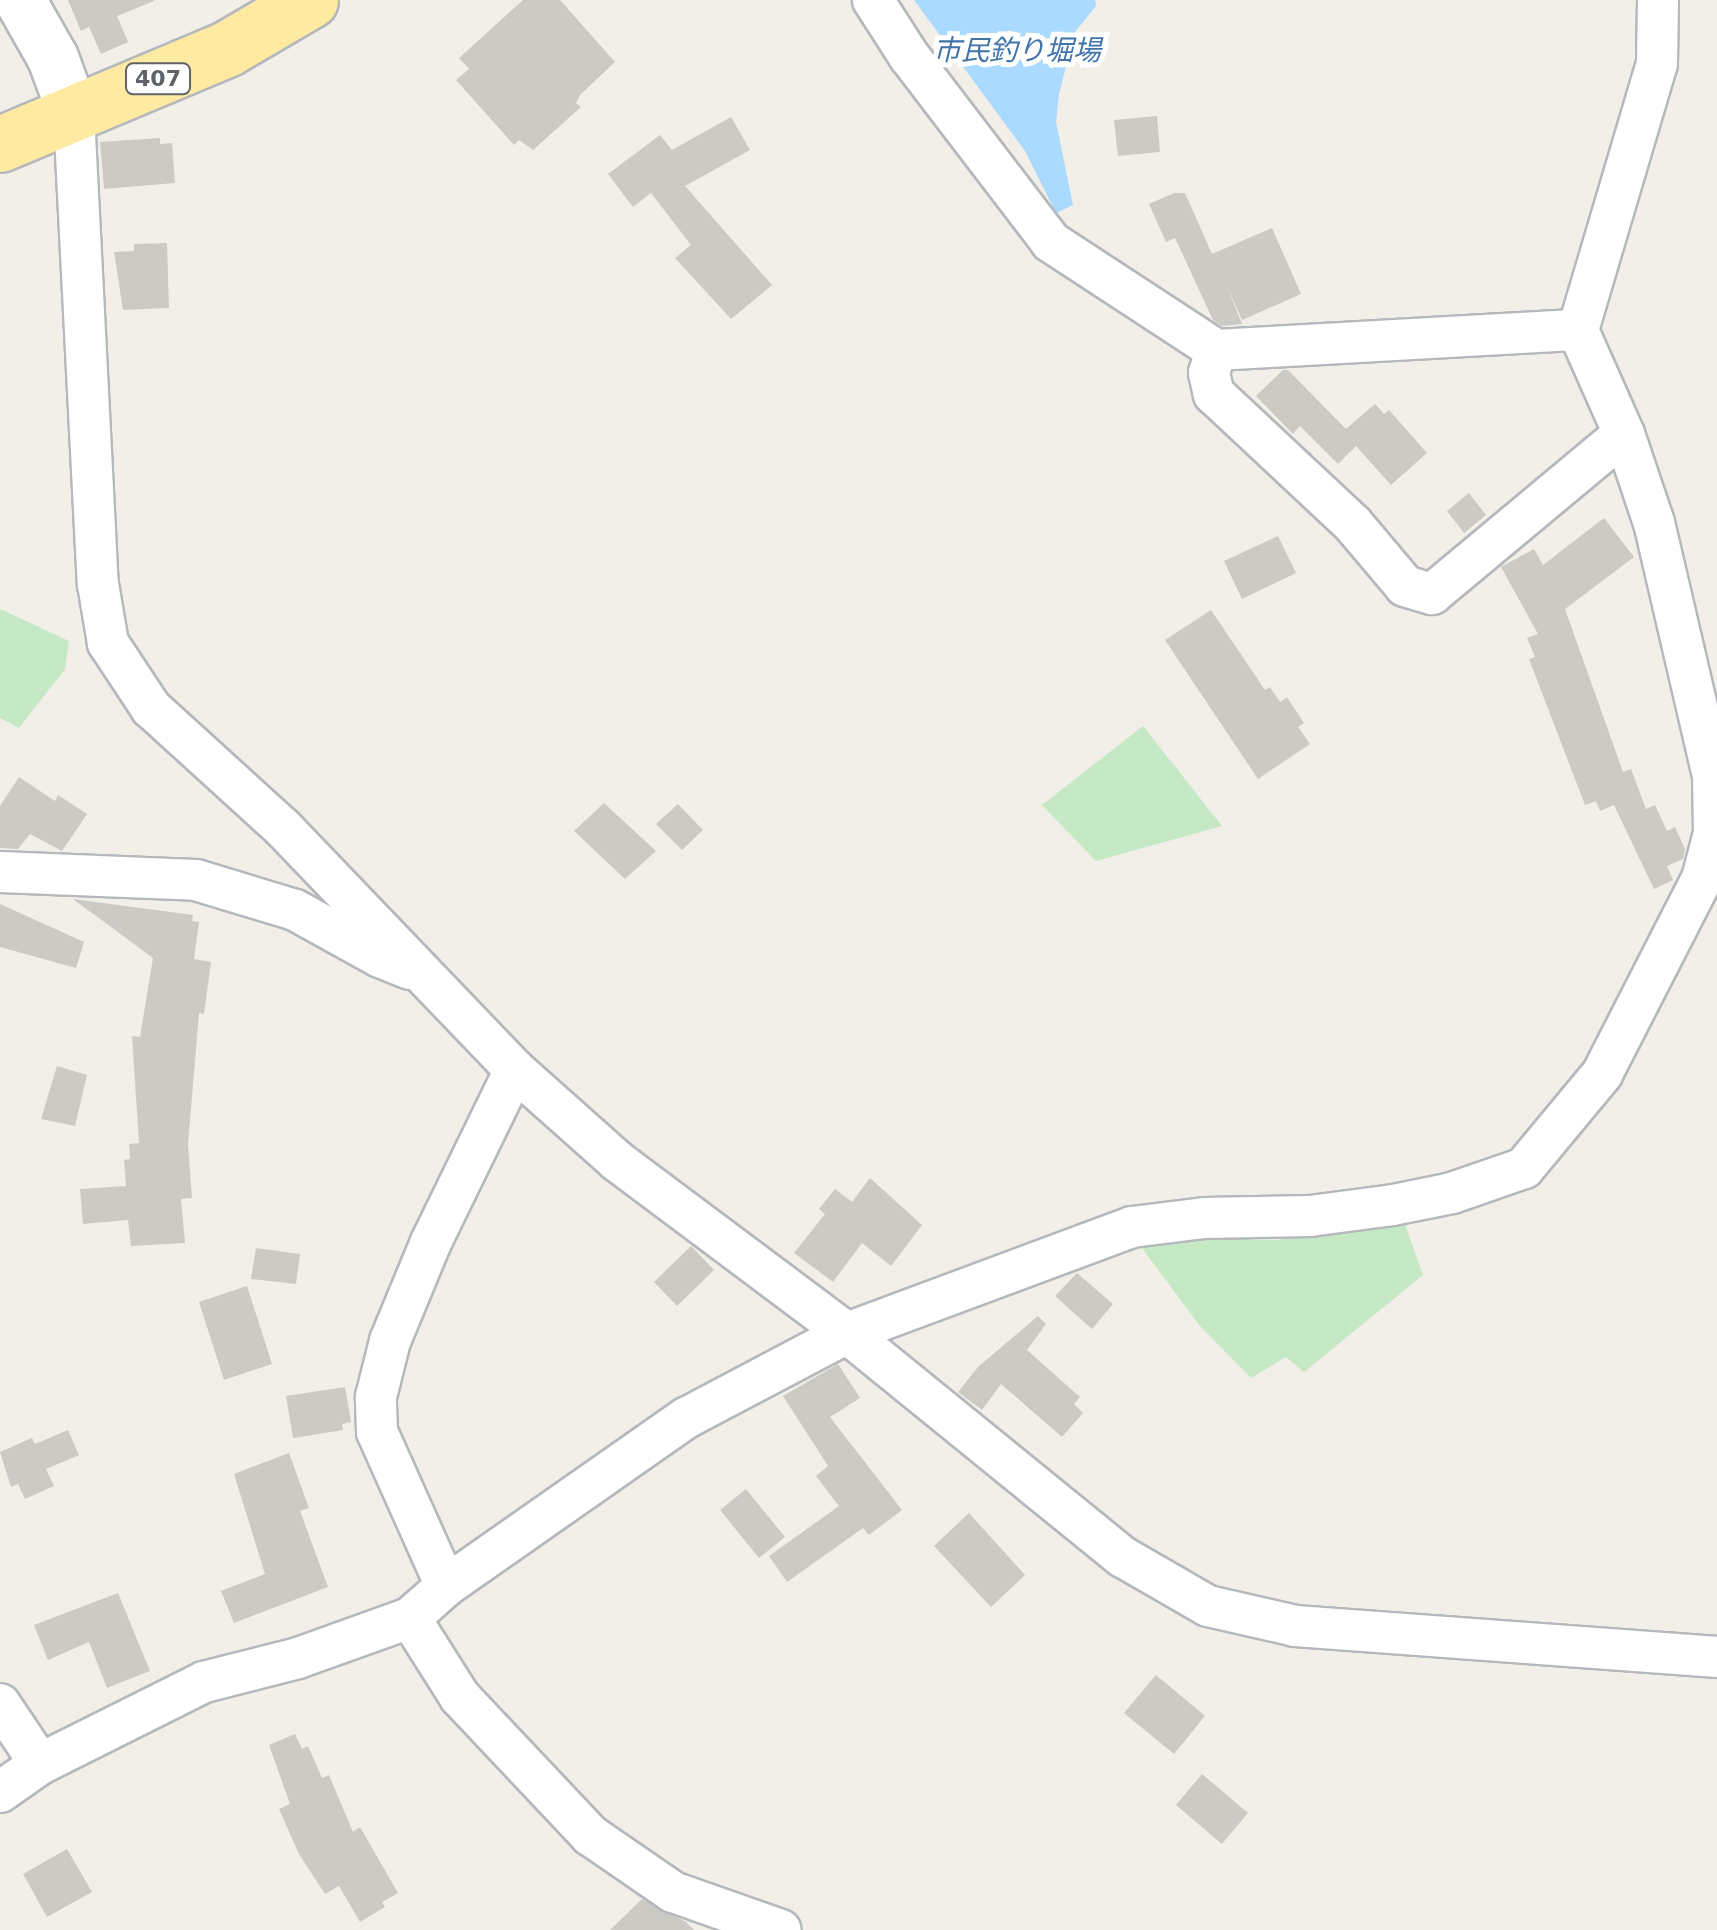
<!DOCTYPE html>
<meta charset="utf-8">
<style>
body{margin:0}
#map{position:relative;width:1717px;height:1930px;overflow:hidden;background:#f1efe8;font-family:"DejaVu Sans","Noto Sans JP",sans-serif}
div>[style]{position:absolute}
.green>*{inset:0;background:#c5e8c5}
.water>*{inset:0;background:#aadaff}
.building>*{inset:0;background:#cccac5}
.roads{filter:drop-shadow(2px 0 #b5b8bc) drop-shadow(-2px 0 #b5b8bc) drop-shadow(0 2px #b5b8bc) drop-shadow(0 -2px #b5b8bc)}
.minor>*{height:40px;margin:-20px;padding:0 20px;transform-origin:20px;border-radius:20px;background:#fff}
.tertiary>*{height:50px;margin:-25px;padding:0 25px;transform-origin:25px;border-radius:25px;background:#fff}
.trunk>*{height:55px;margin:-27.5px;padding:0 27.5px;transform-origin:27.5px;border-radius:27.5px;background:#feeaa1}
span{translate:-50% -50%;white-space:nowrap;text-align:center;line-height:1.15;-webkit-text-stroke:10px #fff;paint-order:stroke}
.shield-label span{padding:2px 8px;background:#fff;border:2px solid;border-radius:8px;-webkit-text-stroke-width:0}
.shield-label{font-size:22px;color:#5f6368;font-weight:700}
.water-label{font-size:28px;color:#4174aa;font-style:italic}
</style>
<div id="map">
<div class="green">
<div style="clip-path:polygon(0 609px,69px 641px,65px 669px,19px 728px,0 718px)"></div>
<div style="clip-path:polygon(1143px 726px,1222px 826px,1096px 861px,1042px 805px)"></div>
<div style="clip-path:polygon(1403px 1219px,1423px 1275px,1304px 1372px,1286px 1357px,1251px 1378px,1200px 1326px,1142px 1248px,1141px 1236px,1278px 1240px)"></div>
</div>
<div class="water">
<div style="clip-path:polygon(914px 0,1095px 0,1096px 6px,1075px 32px,1059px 94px,1056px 122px,1073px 205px,1056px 213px,1025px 151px)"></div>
</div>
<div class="building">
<div style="clip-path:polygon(68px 0,154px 0,154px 1px,117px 16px,128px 42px,101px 54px,89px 27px,81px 31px)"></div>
<div style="clip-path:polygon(523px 0,560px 0,615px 62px,580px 95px,576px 103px,581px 107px,533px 150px,519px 140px,514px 145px,456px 80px,469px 69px,459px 58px)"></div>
<div style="clip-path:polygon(1157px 116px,1160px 152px,1118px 156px,1114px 120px)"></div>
<div style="clip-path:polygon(731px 117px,750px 150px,685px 186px,772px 285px,731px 319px,675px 258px,691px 245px,651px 193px,633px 207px,608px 174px,660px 135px,672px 150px)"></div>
<div style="clip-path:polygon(160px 138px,160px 144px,172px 143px,175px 183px,104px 189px,100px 142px)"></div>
<div style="clip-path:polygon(1174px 193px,1185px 193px,1212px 254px,1272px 228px,1301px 294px,1242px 320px,1227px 286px,1242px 324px,1222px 326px,1213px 320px,1175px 238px,1166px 242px,1149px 204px)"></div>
<div style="clip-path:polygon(167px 243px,169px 308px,123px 310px,114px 252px,134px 251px,134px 244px)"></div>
<div style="clip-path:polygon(1283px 370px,1288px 370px,1346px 429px,1375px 404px,1384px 414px,1389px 410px,1427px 453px,1391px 485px,1356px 446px,1338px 464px,1300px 426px,1293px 434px,1256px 396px)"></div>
<div style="clip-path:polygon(1469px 493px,1486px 515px,1464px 533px,1447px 511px)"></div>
<div style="clip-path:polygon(1604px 518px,1634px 557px,1565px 609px,1623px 772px,1631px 769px,1646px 809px,1655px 805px,1667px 831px,1675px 827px,1685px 849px,1683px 859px,1667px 866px,1673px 880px,1654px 889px,1614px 805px,1600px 811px,1596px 801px,1585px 805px,1529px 659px,1535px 657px,1527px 638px,1538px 634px,1501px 567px,1534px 549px,1543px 565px)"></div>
<div style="clip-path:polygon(1278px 536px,1296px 573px,1242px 599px,1224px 561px)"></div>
<div style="clip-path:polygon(1211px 610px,1265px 690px,1270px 687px,1280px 702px,1287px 697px,1304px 723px,1298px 727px,1310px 744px,1258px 779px,1165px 640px)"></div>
<div style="clip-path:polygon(19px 777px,55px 801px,58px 795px,87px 814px,62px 851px,30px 834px,18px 849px,0 848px,0 806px)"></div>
<div style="clip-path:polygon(604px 803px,656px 851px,625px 879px,574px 831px)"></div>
<div style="clip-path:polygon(678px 804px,703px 830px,682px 850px,656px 824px)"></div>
<div style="clip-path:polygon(73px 899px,193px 915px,192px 921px,199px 922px,194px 959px,211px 962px,204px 1014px,199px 1013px,188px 1144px,192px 1198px,181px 1199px,185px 1243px,131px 1246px,128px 1220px,83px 1224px,80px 1189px,126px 1186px,124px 1160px,130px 1159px,129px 1144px,139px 1143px,132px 1036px,140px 1037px,153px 958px)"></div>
<div style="clip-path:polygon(0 904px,84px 942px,76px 968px,0 947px)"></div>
<div style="clip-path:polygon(57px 1066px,87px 1075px,75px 1126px,41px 1119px)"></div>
<div style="clip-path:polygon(870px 1178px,922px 1225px,891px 1266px,862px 1243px,833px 1282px,794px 1253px,825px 1214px,819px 1209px,835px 1189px,852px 1202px)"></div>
<div style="clip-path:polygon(691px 1246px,714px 1270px,677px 1306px,654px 1282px)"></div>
<div style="clip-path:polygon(256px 1248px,300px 1254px,296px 1284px,251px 1279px)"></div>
<div style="clip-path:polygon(1077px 1273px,1113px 1304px,1092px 1329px,1055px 1296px)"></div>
<div style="clip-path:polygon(247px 1286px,272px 1364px,224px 1380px,199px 1302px)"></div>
<div style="clip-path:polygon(1038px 1316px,1046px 1324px,1027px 1350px,1080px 1397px,1074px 1404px,1083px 1413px,1062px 1437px,1001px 1384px,982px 1410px,958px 1392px,978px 1367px)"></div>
<div style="clip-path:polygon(838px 1364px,860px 1398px,830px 1417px,902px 1510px,869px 1535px,863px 1528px,787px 1582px,769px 1556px,839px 1506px,816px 1476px,828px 1466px,783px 1396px)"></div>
<div style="clip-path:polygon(345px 1387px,351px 1422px,342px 1424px,343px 1430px,293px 1438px,286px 1396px)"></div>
<div style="clip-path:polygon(68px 1430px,79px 1455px,46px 1469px,54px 1486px,25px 1499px,18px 1484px,11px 1487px,0 1452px,32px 1438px,35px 1444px)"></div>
<div style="clip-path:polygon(289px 1453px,309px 1508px,300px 1511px,328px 1587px,234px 1623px,221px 1591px,265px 1574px,234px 1474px)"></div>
<div style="clip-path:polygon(746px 1489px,785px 1537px,759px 1558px,720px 1510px)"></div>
<div style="clip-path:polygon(969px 1513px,1025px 1575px,991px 1607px,934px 1546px)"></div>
<div style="clip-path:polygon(118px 1593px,150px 1671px,107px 1688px,89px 1642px,48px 1660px,34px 1625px)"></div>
<div style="clip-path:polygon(1156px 1675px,1205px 1716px,1174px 1754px,1124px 1713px)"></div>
<div style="clip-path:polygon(295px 1734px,302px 1749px,308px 1746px,322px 1778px,329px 1775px,353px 1832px,360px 1827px,398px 1893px,382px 1902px,385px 1907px,360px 1922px,339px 1886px,325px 1894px,299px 1854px,279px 1809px,290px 1804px,269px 1745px)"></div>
<div style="clip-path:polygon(1202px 1774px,1248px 1813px,1222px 1844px,1176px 1805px)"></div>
<div style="clip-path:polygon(67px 1849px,92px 1892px,47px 1917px,23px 1874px)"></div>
<div style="clip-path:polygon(642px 1899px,686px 1922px,694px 1930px,610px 1930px)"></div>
</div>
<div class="roads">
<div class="minor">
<div style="left:873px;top:0;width:67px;rotate:57.3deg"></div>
<div style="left:909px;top:56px;width:234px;rotate:52.6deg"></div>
<div style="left:1051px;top:242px;width:197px;rotate:33.2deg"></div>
<div style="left:1216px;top:350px;width:363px;rotate:-3.2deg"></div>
<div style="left:74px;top:115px;width:470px;rotate:87.1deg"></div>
<div style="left:98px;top:584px;width:60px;rotate:80.4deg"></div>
<div style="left:108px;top:643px;width:78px;rotate:56.5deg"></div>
<div style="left:151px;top:708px;width:178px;rotate:42.3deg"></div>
<div style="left:283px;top:828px;width:335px;rotate:46.2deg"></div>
<div style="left:515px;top:1070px;width:137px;rotate:41.7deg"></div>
<div style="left:617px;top:1161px;width:287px;rotate:36.8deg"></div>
<div style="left:847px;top:1333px;width:355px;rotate:39.1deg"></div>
<div style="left:1123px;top:1557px;width:98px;rotate:30deg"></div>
<div style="left:1208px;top:1606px;width:89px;rotate:12.9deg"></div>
<div style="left:1295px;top:1626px;width:423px;rotate:4.2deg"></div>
<div style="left:1216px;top:350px;width:24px;rotate:107deg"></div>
<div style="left:1209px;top:373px;width:22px;rotate:77deg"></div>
<div style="left:1214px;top:394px;width:189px;rotate:43.1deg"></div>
<div style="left:1352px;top:523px;width:82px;rotate:49.9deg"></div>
<div style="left:1405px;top:586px;width:28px;rotate:17deg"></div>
<div style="left:1432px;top:594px;width:250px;rotate:-39.8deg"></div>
<div style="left:0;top:872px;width:196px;rotate:2.3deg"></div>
<div style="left:196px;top:880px;width:103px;rotate:16.9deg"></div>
<div style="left:295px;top:910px;width:97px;rotate:28.9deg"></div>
<div style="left:380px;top:957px;width:32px;rotate:22deg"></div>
<div style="left:446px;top:1586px;width:169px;rotate:-114.1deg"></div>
<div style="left:377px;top:1432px;width:35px;rotate:-92deg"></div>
<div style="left:376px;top:1397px;width:58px;rotate:-76deg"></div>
<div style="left:390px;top:1341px;width:107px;rotate:-67.5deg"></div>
<div style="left:431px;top:1242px;width:191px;rotate:-64deg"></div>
<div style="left:410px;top:1618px;width:93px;rotate:57.7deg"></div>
<div style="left:460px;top:1697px;width:190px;rotate:46.7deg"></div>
<div style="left:590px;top:1835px;width:101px;rotate:34.5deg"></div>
<div style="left:673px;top:1892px;width:114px;rotate:19.4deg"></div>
<div style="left:0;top:1704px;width:72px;rotate:56.3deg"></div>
<div style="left:0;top:1792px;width:49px;rotate:-35deg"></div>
<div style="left:40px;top:1764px;width:183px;rotate:-26.6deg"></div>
<div style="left:204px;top:1682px;width:97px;rotate:-14.3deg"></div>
<div style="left:298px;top:1658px;width:119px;rotate:-19.7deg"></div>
<div style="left:410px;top:1618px;width:48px;rotate:-41.6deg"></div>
<div style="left:446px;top:1586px;width:293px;rotate:-35deg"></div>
<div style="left:686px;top:1418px;width:182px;rotate:-27.8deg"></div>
<div style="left:847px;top:1333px;width:304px;rotate:-20.4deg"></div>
<div style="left:1132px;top:1227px;width:73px;rotate:-7.1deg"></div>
<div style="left:1204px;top:1218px;width:106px;rotate:-1.1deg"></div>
<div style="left:1310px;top:1216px;width:84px;rotate:-7.5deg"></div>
<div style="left:1393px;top:1205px;width:60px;rotate:-11.5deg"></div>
<div style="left:1452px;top:1193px;width:76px;rotate:-19.1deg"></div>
<div style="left:1524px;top:1168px;width:122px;rotate:-50.3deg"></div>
<div style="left:1602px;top:1074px;width:219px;rotate:-62.9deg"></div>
<div style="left:1702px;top:879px;width:48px;rotate:-75.4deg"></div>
<div style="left:1714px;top:833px;width:57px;rotate:-91deg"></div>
<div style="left:1713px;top:776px;width:260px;rotate:-103.1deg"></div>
<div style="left:1654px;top:523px;width:94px;rotate:-108.6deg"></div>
<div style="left:1624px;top:434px;width:114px;rotate:-113.9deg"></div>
<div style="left:1578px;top:330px;width:277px;rotate:-73.5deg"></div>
<div style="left:1657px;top:64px;width:64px;rotate:-89.1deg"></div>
</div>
<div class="tertiary">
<div style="left:20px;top:0;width:67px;rotate:60.4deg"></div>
<div style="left:53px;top:58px;width:61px;rotate:69.8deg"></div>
</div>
<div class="trunk">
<div style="left:0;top:144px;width:247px;rotate:-22.8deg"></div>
<div style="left:228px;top:48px;width:95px;rotate:-30.3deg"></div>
</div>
</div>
<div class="shield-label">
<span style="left:158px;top:79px">407</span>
</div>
<div class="water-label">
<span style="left:1017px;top:51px">市民釣り堀場</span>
</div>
</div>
